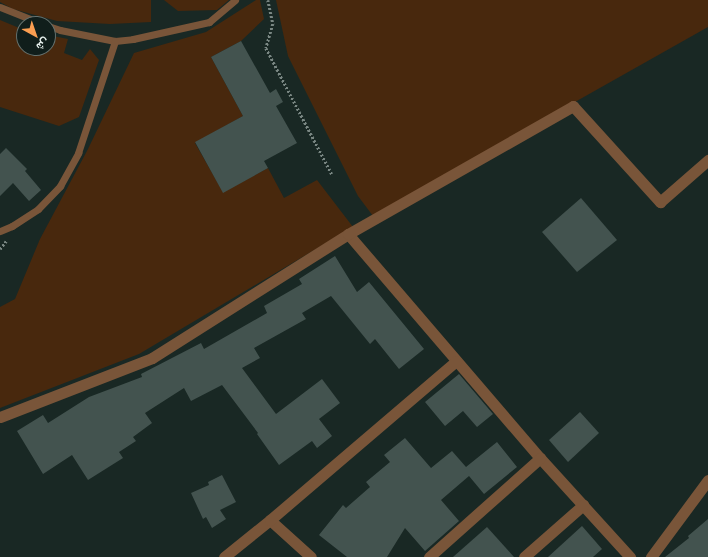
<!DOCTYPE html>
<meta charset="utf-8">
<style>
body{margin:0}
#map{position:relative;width:708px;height:557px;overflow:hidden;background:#192824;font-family:Barlow,Vazirmatn,sans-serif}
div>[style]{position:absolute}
.green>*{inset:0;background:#48280d}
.building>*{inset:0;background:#43534f}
.path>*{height:2.5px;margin-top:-1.25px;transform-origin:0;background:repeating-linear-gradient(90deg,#7a8783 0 2px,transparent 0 4px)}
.service>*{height:7px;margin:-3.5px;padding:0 3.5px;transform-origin:3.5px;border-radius:3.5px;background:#795539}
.minor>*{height:11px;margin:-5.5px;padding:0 5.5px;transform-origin:5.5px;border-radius:5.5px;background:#795539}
span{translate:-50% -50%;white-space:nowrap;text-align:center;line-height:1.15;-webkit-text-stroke:3px #101e1b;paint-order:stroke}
.north{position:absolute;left:16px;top:16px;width:40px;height:40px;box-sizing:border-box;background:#101e1b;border:1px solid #65726f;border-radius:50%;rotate:140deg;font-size:11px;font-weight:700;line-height:16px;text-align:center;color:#e5efec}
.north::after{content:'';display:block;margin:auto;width:14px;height:18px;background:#fb9e51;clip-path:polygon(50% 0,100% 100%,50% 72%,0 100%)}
</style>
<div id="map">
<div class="green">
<div style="clip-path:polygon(0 0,151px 0,151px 22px,110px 24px,57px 21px,13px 9px,0 2px)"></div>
<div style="clip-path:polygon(164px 0,229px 0,217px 10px,178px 11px)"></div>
<div style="clip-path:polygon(256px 0,260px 0,264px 19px,241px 41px,211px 57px,243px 116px,195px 143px,223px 192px,268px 168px,284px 198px,317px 180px,353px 227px,139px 354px,0 408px,0 307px,15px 299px,40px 239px,88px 149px,134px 53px,206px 32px)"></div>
<div style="clip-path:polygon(276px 0,708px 0,708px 27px,373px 216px,358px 196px,288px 56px)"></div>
<div style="clip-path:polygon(0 20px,24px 30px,24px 48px,48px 48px,48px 35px,68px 39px,64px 53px,82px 60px,90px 49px,99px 60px,79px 117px,59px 126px,0 107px)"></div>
</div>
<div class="building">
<div style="clip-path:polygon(241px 41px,270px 93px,276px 89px,283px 102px,276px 106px,297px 143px,264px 161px,268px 168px,223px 193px,195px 142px,243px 116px,211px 57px)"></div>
<div style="clip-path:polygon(6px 148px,27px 169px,25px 171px,41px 190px,29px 201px,13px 183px,0 196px,0 154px)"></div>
<div style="clip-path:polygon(581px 198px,617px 240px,577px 272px,542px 232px)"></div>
<div style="clip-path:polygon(335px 256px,357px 292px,369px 282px,424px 349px,399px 369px,375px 339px,370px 344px,331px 296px,302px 313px,306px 319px,254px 348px,260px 358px,242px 368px,276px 414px,322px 379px,340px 403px,319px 419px,332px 436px,317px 448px,312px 441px,279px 465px,257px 434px,258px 433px,222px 385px,191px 401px,184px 388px,145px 413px,152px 423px,133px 437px,136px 441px,119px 452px,123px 458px,88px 480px,72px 455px,43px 474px,17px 431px,43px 415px,48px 423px,89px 397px,142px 377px,141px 374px,201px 343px,204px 349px,267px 313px,264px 306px,302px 284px,299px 279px)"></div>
<div style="clip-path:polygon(459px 374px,493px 414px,477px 427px,463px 411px,445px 426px,425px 402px)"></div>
<div style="clip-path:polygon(580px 412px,599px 433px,568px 462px,549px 440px)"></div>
<div style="clip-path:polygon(405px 438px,431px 468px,452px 451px,466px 467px,497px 442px,517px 467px,484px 494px,469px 476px,441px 500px,459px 521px,425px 551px,405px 528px,387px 557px,347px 557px,319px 535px,343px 505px,346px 508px,370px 487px,366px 482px,390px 462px,384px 455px)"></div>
<div style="clip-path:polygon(222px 475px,236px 502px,220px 510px,226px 519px,212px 528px,206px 517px,203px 519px,191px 493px,209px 485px,208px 482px)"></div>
<div style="clip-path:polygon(708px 519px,708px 557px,665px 557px,689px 538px,688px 536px)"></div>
<div style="clip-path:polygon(582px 526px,602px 549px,593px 557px,548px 557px)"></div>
<div style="clip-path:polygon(487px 527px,514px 557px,453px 557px)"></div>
</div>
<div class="path">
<div style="left:268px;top:0;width:25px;rotate:78deg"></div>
<div style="left:273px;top:24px;width:25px;rotate:106deg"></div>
<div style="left:266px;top:48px;width:142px;rotate:62.4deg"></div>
<div style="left:0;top:249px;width:10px;rotate:-53deg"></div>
</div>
<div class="service">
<div style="left:0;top:7px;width:46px;rotate:21.6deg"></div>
<div style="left:48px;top:26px;width:13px;rotate:18deg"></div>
<div style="left:60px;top:30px;width:56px;rotate:11.3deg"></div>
<div style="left:115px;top:41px;width:18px;rotate:-6deg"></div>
<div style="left:133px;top:39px;width:78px;rotate:-12.6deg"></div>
<div style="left:209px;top:22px;width:34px;rotate:-40deg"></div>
<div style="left:0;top:231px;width:13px;rotate:-23deg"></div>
<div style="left:12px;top:226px;width:31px;rotate:-33deg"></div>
<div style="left:38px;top:209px;width:32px;rotate:-46deg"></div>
<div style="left:60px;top:186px;width:38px;rotate:-61deg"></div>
<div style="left:78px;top:153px;width:118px;rotate:-71.7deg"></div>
</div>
<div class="minor">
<div style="left:348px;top:234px;width:295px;rotate:49.4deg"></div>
<div style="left:540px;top:458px;width:134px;rotate:47.7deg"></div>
<div style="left:0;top:417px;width:163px;rotate:-21.2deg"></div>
<div style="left:152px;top:358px;width:232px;rotate:-32.3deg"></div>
<div style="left:348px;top:234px;width:259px;rotate:-29.6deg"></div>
<div style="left:573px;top:106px;width:130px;rotate:47.8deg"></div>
<div style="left:660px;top:202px;width:64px;rotate:-41.2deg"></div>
<div style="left:270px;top:520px;width:55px;rotate:42.1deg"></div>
<div style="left:224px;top:557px;width:59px;rotate:-38.8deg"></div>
<div style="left:270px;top:520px;width:245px;rotate:-40.5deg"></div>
<div style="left:429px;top:557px;width:149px;rotate:-41.7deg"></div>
<div style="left:524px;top:557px;width:79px;rotate:-41.4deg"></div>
<div style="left:651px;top:557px;width:96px;rotate:-53.5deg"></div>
</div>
<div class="north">ش</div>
</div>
